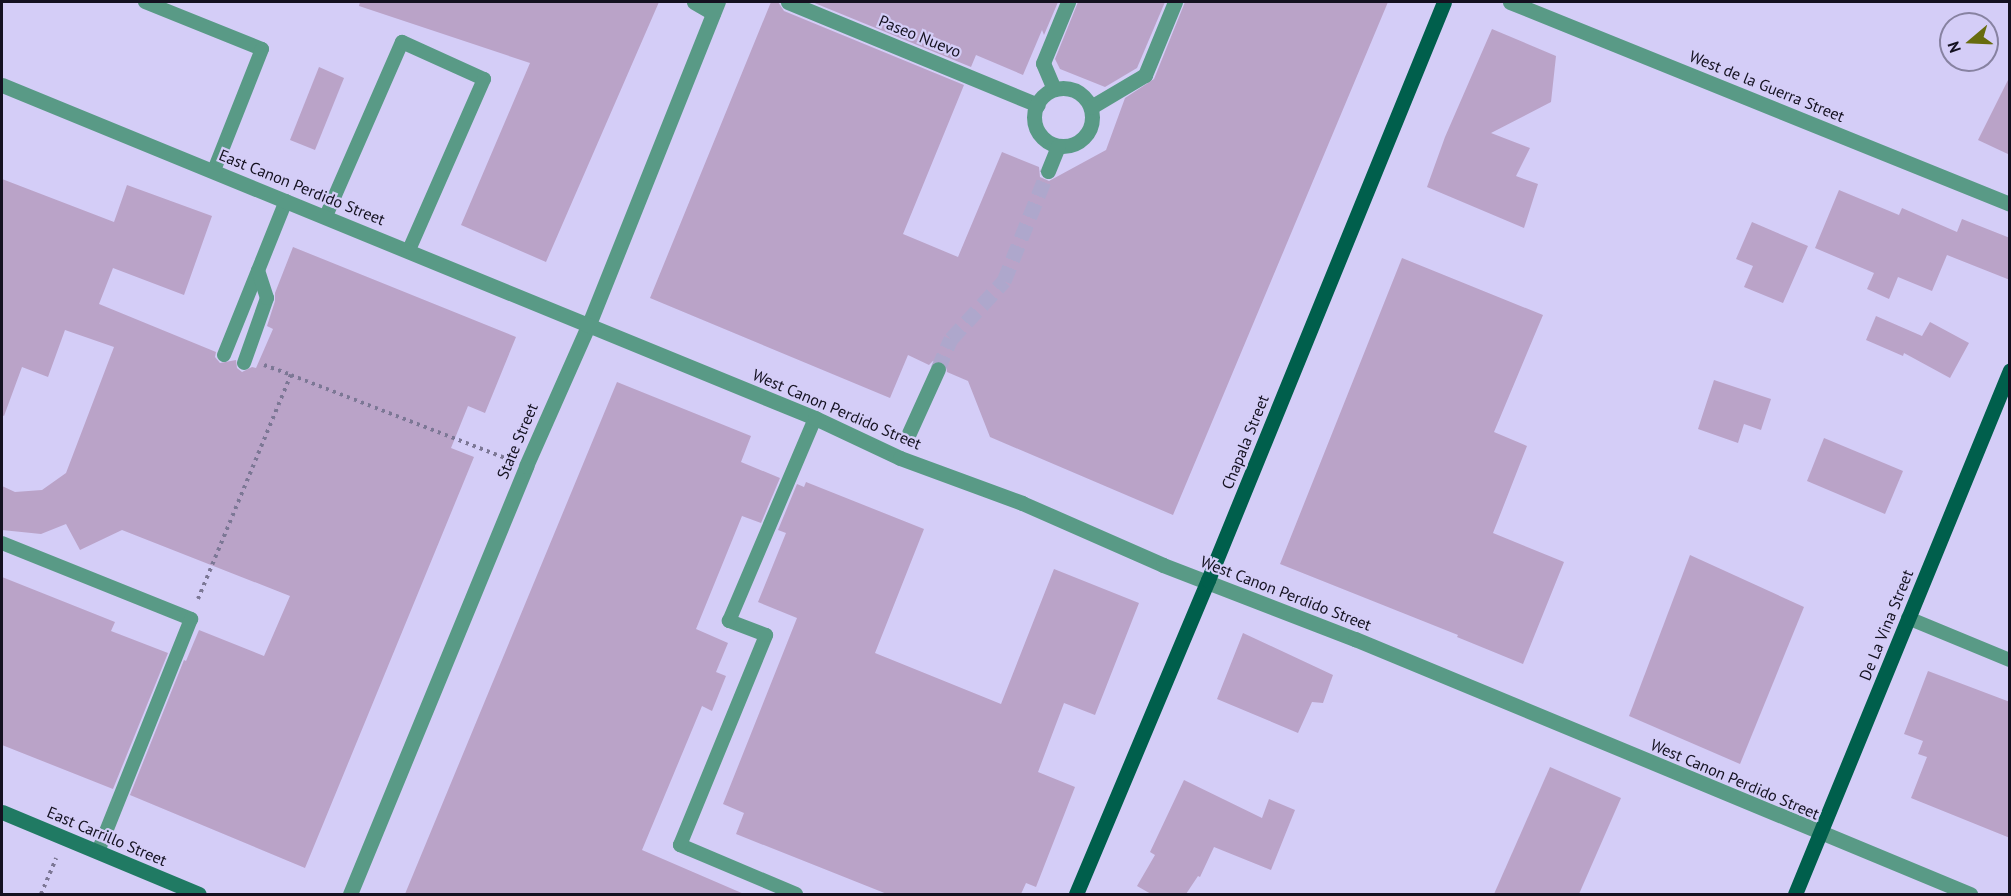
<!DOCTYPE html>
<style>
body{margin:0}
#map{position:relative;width:2011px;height:896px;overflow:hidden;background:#d4cdf7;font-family:"PT Sans",sans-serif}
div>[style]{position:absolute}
.building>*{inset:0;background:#baa3c8}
.pedestrian-tunnel>*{height:15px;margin-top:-7.5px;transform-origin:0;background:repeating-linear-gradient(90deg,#aea7cc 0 15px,transparent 0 23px)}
.path>*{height:4px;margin-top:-2px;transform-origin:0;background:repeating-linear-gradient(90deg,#7c7795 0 3px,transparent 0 7.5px)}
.service>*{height:14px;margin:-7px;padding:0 7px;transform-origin:7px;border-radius:7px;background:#599a86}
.pedestrian>*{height:15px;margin:-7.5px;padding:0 7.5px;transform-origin:7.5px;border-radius:7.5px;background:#599a86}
.pedestrian>.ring{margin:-7.5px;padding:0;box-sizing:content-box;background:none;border:15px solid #599a86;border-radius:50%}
.minor>*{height:15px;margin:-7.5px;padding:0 7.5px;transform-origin:7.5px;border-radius:7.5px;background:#599a86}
.secondary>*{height:15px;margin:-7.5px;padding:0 7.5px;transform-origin:7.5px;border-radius:7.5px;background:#207a63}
.primary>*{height:15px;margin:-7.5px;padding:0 7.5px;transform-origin:7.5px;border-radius:7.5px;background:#005f4c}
span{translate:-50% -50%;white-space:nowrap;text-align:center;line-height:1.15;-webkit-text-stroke:4.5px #d4cdf7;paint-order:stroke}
.street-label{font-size:16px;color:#141120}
.frame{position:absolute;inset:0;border:3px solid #141120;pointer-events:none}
.north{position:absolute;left:1939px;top:12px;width:60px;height:60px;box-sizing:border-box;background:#d4cdf7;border:2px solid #8782a1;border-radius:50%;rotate:251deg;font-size:16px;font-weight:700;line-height:24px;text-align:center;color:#141120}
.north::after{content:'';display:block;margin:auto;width:21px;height:27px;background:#686c0e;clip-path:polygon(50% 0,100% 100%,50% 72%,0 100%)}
</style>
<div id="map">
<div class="building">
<div style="clip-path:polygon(360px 2px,659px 2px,546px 262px,461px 225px,530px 63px,359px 6px)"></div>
<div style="clip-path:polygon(771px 2px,778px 2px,784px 11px,964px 85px,903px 234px,958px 257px,1002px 152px,1039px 167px,1040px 177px,1049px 181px,1106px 150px,1125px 98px,1154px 79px,1185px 2px,1388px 2px,1173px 515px,990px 437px,968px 381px,947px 372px,946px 364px,941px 360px,933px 361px,929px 365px,908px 355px,890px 398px,650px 298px)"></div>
<div style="clip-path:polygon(812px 2px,1058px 2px,1044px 35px,1042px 30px,1023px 75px,976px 55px,971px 67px)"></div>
<div style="clip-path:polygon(1078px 2px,1165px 2px,1137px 68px,1105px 87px,1060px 69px,1055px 59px)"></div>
<div style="clip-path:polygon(1492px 29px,1556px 56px,1551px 102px,1491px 133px,1530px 148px,1516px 176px,1538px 184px,1524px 228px,1427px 187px,1445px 137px)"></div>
<div style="clip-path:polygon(319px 67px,344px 78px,315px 150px,290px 140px)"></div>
<div style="clip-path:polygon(2010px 76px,2010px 155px,1978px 140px)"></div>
<div style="clip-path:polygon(2px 179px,114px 222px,127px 185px,212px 216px,184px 295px,113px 268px,99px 304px,216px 352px,215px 357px,220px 363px,236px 360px,237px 368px,242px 372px,252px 367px,256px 368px,273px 329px,267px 326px,275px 301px,275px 293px,293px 247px,516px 337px,485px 413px,468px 406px,451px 448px,474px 457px,305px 868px,130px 795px,184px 660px,186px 661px,199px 630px,264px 656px,290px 596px,122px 530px,80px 550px,66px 524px,41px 534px,2px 530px,2px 486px,15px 492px,42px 490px,66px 473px,114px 347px,65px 330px,48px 377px,22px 367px,4px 416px,2px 415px)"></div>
<div style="clip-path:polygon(1839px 190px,1899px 215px,1902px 208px,1957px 232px,1962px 219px,2010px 238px,2010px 280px,1947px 255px,1932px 291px,1898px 277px,1889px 299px,1867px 289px,1874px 273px,1815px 248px)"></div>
<div style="clip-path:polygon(1752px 222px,1808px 246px,1783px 303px,1744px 287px,1753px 266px,1736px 259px)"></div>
<div style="clip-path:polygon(1402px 258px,1543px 315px,1494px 432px,1527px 446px,1493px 533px,1564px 562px,1523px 664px,1457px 637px,1458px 635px,1280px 564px)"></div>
<div style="clip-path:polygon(1876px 316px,1922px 336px,1930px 322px,1969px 343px,1950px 378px,1904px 353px,1903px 356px,1866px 340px)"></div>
<div style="clip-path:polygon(1714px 380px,1771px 399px,1761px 430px,1744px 424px,1738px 443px,1698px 429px)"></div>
<div style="clip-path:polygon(617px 382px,751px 436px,741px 462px,780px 478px,761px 523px,742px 516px,696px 629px,728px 643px,716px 672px,726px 676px,712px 711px,702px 706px,642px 850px,744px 894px,405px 894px)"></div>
<div style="clip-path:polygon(1824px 438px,1903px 471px,1885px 514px,1807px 481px)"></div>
<div style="clip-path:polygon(806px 482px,924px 529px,875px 653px,1001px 704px,1054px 569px,1139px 603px,1095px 715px,1064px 703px,1038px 772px,1075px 787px,1036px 887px,1026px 883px,1021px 894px,887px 894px,736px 834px,744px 813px,723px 804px,797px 618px,758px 602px,786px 533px,778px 530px,797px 484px,804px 487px)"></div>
<div style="clip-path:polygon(1690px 555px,1804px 607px,1740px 764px,1629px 716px)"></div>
<div style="clip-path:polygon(2px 577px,115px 622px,111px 631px,168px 653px,113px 789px,2px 745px)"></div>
<div style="clip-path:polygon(1243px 633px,1333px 675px,1323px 703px,1312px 702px,1298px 733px,1217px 699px)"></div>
<div style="clip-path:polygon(1928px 671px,2010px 702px,2010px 838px,1911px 798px,1927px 757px,1918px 754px,1923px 741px,1904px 734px)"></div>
<div style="clip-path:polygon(1550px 767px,1621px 798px,1579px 894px,1494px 894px)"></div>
<div style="clip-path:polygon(1184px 780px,1262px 818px,1269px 799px,1295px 810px,1271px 870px,1214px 847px,1200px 877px,1198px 876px,1186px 894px,1151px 894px,1137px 886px,1155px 855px,1150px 852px)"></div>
</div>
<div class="pedestrian-tunnel">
<div style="left:938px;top:369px;width:33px;rotate:-67deg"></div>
<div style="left:951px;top:339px;width:79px;rotate:-47.6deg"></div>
<div style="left:1004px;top:281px;width:118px;rotate:-68.2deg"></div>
</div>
<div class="path">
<div style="left:264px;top:365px;width:29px;rotate:20deg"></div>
<div style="left:198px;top:599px;width:243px;rotate:-67.5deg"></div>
<div style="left:291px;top:375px;width:230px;rotate:21.2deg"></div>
<div style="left:41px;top:894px;width:39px;rotate:-67deg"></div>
</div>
<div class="service">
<div style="left:145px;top:2px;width:126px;rotate:21.9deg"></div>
<div style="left:262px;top:49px;width:130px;rotate:111.6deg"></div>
<div style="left:326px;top:216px;width:190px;rotate:-66.4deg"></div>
<div style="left:402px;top:42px;width:90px;rotate:24.3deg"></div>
<div style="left:484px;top:79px;width:187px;rotate:113.7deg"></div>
<div style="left:224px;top:355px;width:166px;rotate:-68.1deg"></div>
<div style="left:244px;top:363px;width:69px;rotate:-70.5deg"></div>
<div style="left:267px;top:298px;width:29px;rotate:-108deg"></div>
<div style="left:2px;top:543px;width:204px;rotate:21.9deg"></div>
<div style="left:191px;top:619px;width:251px;rotate:111.8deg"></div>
<div style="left:1908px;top:618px;width:110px;rotate:22.4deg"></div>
<div style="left:796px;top:894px;width:126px;rotate:-157.1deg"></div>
<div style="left:680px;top:845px;width:227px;rotate:-67.7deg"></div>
<div style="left:766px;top:635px;width:40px;rotate:-159deg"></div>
<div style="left:729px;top:621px;width:220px;rotate:-67deg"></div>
</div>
<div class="pedestrian">
<div style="left:694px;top:2px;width:22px;rotate:30deg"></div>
<div style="left:788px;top:2px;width:270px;rotate:22.4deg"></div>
<div class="ring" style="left:1034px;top:88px;width:43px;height:43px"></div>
<div style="left:1054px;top:89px;width:28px;rotate:-113deg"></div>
<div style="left:1043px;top:63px;width:66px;rotate:-67.7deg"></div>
<div style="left:1091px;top:107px;width:63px;rotate:-30.7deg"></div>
<div style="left:1145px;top:75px;width:79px;rotate:-67.7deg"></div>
<div style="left:1048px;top:171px;width:27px;rotate:-68deg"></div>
<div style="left:909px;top:433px;width:70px;rotate:-65.6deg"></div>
<div style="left:350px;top:894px;width:463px;rotate:-67.6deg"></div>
<div style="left:526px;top:466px;width:155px;rotate:-66.1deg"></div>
<div style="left:589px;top:324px;width:347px;rotate:-68.2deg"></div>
</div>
<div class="minor">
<div style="left:1510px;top:2px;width:539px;rotate:22deg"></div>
<div style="left:2px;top:85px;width:879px;rotate:22.27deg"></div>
<div style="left:815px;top:418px;width:94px;rotate:25.2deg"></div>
<div style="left:900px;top:458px;width:130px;rotate:20.2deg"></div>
<div style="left:1022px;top:503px;width:154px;rotate:23.7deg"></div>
<div style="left:1163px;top:565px;width:206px;rotate:21.1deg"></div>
<div style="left:1355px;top:639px;width:666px;rotate:22.52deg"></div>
</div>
<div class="secondary">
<div style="left:2px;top:812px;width:213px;rotate:22.6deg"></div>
</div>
<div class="primary">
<div style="left:1076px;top:894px;width:341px;rotate:-67.2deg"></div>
<div style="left:1208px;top:580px;width:624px;rotate:-67.79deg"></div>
<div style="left:1795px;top:894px;width:566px;rotate:-67.69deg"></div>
</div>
<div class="street-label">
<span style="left:920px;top:36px;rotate:22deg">Paseo Nuevo</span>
<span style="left:1767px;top:86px;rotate:22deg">West de la Guerra Street</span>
<span style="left:302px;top:187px;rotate:22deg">East Canon Perdido Street</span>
<span style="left:837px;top:409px;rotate:23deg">West Canon Perdido Street</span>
<span style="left:517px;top:441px;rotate:-67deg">State Street</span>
<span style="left:1245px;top:442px;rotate:-68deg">Chapala Street</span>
<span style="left:1286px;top:593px;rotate:21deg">West Canon Perdido Street</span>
<span style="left:1886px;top:625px;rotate:-68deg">De La Vina Street</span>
<span style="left:1735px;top:779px;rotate:23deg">West Canon Perdido Street</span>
<span style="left:107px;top:836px;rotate:23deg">East Carrillo Street</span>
</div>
<div class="frame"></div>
<div class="north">N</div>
</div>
